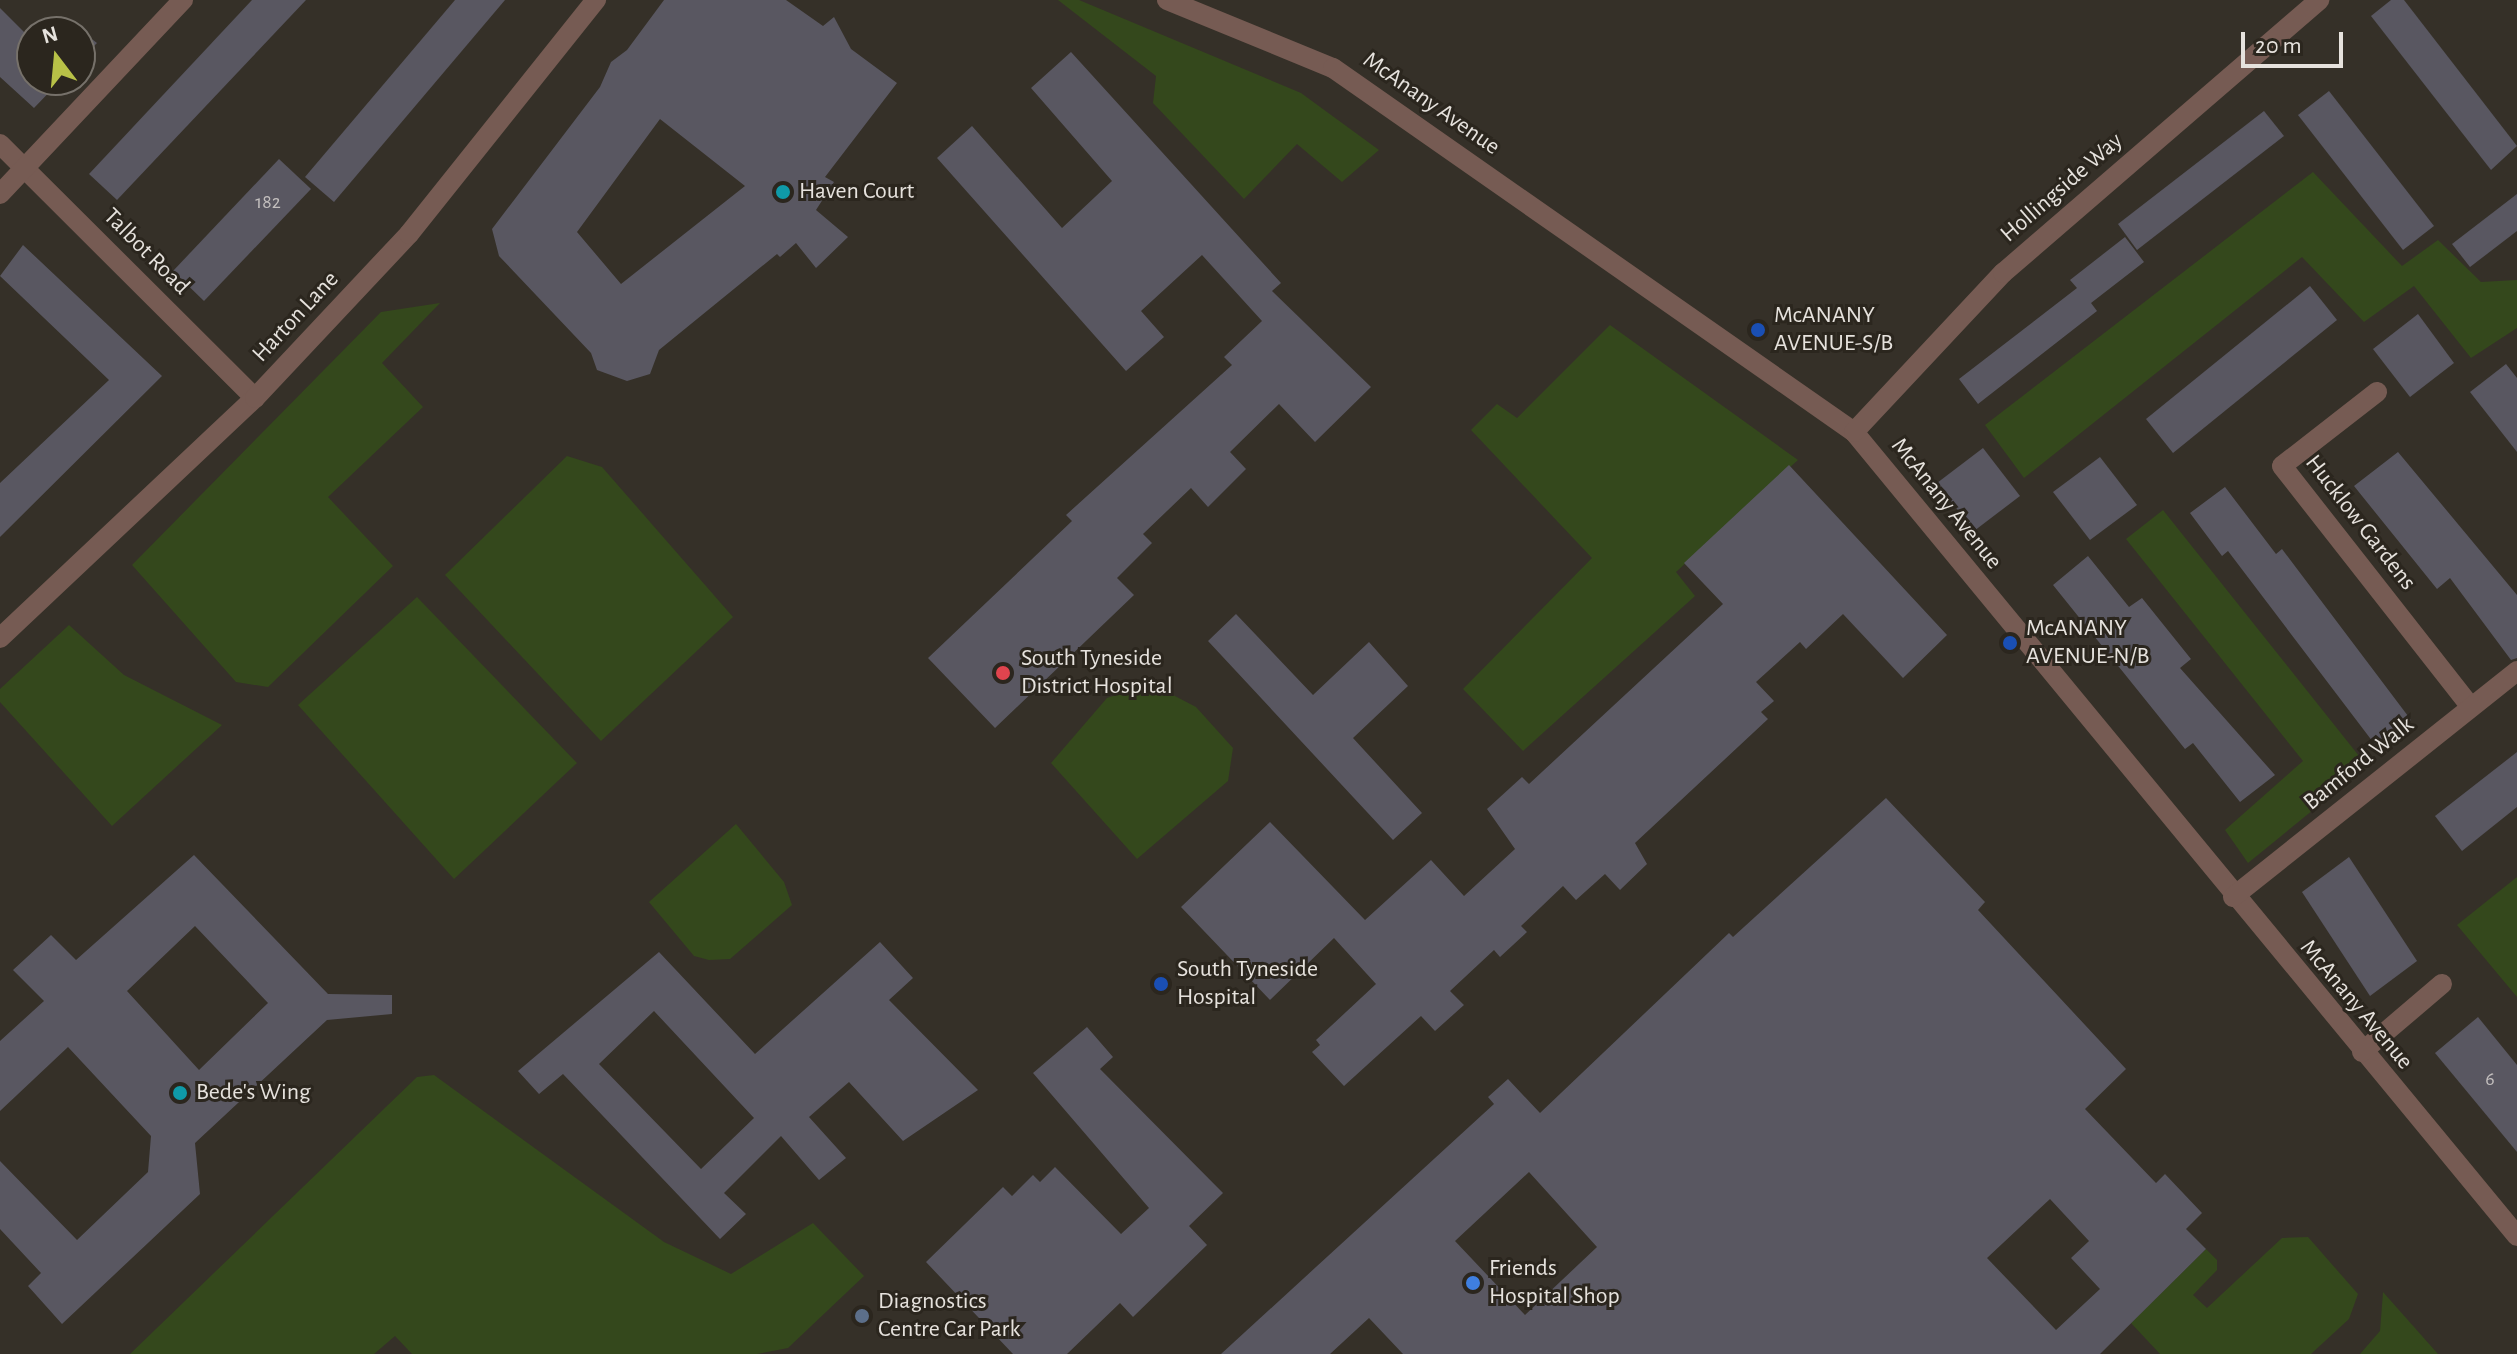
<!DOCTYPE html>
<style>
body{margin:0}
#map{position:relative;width:2517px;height:1354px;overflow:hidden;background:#353028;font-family:"Alegreya Sans",sans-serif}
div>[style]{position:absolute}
.green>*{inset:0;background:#34481c}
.building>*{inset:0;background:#595761}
.minor>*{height:20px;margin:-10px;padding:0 10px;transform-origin:10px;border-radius:10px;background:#765b53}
.tertiary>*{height:20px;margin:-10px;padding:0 10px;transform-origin:10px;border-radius:10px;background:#765b53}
.dots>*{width:22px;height:22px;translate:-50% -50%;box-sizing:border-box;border:4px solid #2b261e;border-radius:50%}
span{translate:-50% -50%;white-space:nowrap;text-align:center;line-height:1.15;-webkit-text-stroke:6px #2b261e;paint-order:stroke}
.number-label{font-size:20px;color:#c3bfbe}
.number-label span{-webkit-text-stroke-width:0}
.street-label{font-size:24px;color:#e6e2dd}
.poi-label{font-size:24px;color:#e6e2dd}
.left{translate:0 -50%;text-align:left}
.north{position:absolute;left:16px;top:16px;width:80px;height:80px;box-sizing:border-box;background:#2b261e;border:2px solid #76716a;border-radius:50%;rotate:344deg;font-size:22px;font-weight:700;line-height:32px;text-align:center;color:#e6e2dd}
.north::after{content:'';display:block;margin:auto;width:28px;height:36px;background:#b8c147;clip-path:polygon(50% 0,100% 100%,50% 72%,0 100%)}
.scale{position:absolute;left:2241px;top:32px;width:102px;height:36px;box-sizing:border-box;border:4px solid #e6e2dd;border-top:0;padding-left:10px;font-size:24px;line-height:28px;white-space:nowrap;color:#e6e2dd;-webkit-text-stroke:6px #2b261e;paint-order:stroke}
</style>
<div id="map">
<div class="green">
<div style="clip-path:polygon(1058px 0,1079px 0,1301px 93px,1379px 150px,1342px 182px,1297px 144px,1244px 199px,1153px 103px,1156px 76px)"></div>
<div style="clip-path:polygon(2313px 172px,2402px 266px,2438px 240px,2481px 282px,2517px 280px,2517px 328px,2471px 358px,2414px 286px,2364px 322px,2302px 257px,2024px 478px,1985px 425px)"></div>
<div style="clip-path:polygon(440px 303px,382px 363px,423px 407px,328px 497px,393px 566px,268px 687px,236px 682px,132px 565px,381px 312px)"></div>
<div style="clip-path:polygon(1610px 325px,1798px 460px,1676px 572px,1695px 596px,1523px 751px,1463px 689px,1592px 558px,1471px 430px,1497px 404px,1517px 418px)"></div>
<div style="clip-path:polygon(567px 456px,602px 467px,733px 617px,601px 741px,445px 575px)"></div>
<div style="clip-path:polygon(2163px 510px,2367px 766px,2248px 863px,2225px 830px,2303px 761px,2126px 539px)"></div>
<div style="clip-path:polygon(417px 597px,577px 763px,454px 879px,298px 705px)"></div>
<div style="clip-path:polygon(69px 625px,124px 675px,222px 725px,112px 826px,0 702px,0 689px)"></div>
<div style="clip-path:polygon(1150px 683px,1196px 707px,1233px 748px,1228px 781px,1137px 859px,1051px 763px,1107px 698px)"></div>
<div style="clip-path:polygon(736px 824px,784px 882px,792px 905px,730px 959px,709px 960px,694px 956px,649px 902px)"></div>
<div style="clip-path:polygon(2517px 877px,2517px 997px,2457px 925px)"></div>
<div style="clip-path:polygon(434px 1075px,664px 1242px,731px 1274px,813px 1223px,864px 1276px,788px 1348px,757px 1354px,412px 1354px,395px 1336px,374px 1354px,130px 1354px,417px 1077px)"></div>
<div style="clip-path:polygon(2308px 1237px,2358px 1294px,2349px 1319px,2311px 1354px,2160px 1354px,2131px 1323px,2206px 1249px,2217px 1260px,2217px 1270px,2193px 1295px,2207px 1308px,2282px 1238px)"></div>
<div style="clip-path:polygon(2383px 1292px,2438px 1354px,2360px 1354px,2380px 1331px)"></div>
</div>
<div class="building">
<div style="clip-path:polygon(252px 0,306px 0,117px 200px,89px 174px)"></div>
<div style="clip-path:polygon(455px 0,505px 0,334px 202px,305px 177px)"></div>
<div style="clip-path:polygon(evenodd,664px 0,786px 0,823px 26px,834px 17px,851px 49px,897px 83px,825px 177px,834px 182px,816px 210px,848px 237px,816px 268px,796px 243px,780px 257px,777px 254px,659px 350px,650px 374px,627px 381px,597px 370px,591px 353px,499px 256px,492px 229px,600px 87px,611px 62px,627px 50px,664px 0,660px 119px,745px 186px,621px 284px,577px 232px,660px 119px)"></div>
<div style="clip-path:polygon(2391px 0,2404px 0,2517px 146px,2491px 170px,2371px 16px)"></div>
<div style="clip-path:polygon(0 8px,32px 40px,32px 80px,61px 80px,34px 108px,0 77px)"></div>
<div style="clip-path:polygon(64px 18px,97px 43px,80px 60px,80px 32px,51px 32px)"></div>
<div style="clip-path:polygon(1071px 52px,1281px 283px,1272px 291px,1371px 387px,1315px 442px,1279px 404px,1230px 452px,1246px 469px,1208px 507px,1191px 488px,1143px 534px,1152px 543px,1117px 578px,1134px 595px,995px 728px,928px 658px,1072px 521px,1066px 515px,1232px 365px,1224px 357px,1262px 321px,1202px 255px,1141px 311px,1164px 337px,1126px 371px,937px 158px,972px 126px,1062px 228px,1112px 181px,1031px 88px)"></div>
<div style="clip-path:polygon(2329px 91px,2434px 226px,2403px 250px,2298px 115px)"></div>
<div style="clip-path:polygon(2264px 111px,2284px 136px,2137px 250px,2118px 224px)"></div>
<div style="clip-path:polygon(279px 159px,311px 189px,204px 301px,173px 271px)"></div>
<div style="clip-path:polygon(2517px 194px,2517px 231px,2470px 267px,2452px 244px)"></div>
<div style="clip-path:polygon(2125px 237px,2144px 262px,2091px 303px,2097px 311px,1978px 404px,1959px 379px,2077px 288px,2070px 280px)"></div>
<div style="clip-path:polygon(23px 245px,162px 376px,0 537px,0 483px,109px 380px,0 276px)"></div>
<div style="clip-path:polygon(2310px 286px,2337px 320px,2173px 453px,2146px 419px)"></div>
<div style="clip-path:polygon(2418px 314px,2454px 363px,2410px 397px,2373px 349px)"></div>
<div style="clip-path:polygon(2506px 364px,2517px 378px,2517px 452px,2470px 392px)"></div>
<div style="clip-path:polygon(1983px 448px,2020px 496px,1974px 531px,1937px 483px)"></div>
<div style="clip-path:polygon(2398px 452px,2517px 595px,2517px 658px,2511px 660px,2450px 578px,2437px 589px,2354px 486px)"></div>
<div style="clip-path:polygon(2100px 457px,2137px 505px,2090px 540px,2053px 492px)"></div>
<div style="clip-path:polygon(1789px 465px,1947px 635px,1903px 678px,1843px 614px,1806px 649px,1800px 642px,1756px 682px,1774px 701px,1761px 712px,1768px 719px,1635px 843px,1647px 864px,1620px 890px,1605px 874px,1576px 900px,1563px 886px,1521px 926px,1527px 932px,1500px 957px,1494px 950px,1450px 991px,1464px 1005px,1435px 1031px,1421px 1016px,1344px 1086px,1312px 1052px,1320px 1045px,1316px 1040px,1376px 984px,1334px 938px,1270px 1000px,1181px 907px,1270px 822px,1365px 920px,1431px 860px,1464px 896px,1515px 849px,1487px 809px,1522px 777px,1529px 784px,1723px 604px,1684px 563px)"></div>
<div style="clip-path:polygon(2225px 487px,2276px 554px,2282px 549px,2411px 720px,2376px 746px,2228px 551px,2222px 556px,2190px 513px)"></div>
<div style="clip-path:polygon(2088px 556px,2129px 607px,2142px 598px,2191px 659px,2180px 668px,2275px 775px,2240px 802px,2193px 743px,2185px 749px,2053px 585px)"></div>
<div style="clip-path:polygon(1236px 614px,1313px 695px,1369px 642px,1408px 686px,1353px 738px,1422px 813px,1393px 840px,1208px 641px)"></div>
<div style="clip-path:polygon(2517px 752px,2517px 807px,2462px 851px,2435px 816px)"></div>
<div style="clip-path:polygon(evenodd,1886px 798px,1985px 902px,1978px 910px,2126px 1069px,2085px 1109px,2156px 1183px,2165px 1174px,2202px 1213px,2186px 1229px,2206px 1249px,2100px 1354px,1403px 1354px,1369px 1318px,1330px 1354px,1221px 1354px,1494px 1104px,1488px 1097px,1508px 1079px,1540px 1113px,1729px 933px,1733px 937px,1886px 798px,1529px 1172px,1597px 1247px,1525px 1315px,1455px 1241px,1529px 1172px,1886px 798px,2050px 1199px,2089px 1241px,2071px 1258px,2100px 1289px,2056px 1330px,1987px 1258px,2050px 1199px)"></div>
<div style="clip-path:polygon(evenodd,194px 855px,328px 994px,392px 995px,392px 1014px,327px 1020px,195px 1143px,200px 1194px,62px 1324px,28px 1286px,41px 1273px,0 1229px,0 1161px,77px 1240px,148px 1172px,151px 1136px,68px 1047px,0 1111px,0 1041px,44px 1001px,13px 970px,51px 935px,76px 960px,194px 855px,195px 926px,268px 1003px,199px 1070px,127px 991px,195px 926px)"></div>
<div style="clip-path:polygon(2349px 857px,2417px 961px,2370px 996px,2302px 892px)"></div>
<div style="clip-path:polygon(evenodd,880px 942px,913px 978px,889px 1000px,978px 1090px,903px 1141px,849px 1082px,809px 1117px,846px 1158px,819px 1180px,781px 1136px,724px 1193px,746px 1214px,720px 1239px,563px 1074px,539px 1094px,518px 1071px,659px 952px,755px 1054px,880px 942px,654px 1011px,754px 1118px,701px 1169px,599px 1064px,654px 1011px)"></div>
<div style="clip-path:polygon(2478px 1017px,2517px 1065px,2517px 1152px,2435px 1053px)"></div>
<div style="clip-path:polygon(1087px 1027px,1113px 1057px,1100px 1069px,1223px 1193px,1189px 1226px,1207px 1245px,1133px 1317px,1120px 1303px,1067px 1354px,1013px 1354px,926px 1262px,1003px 1187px,1012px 1196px,1033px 1175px,1040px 1182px,1055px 1167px,1121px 1234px,1149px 1208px,1033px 1073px)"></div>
</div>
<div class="minor">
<div style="left:1167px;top:0;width:179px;rotate:22.3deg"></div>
<div style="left:1333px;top:68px;width:636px;rotate:34.94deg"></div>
<div style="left:1854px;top:432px;width:1042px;rotate:50.49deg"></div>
<div style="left:0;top:144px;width:360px;rotate:44.9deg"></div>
<div style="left:0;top:194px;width:267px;rotate:-46.7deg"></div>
<div style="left:2377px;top:392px;width:120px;rotate:142.1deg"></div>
<div style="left:2282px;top:466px;width:306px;rotate:51.9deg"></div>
<div style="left:1854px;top:432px;width:218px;rotate:-46.9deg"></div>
<div style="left:2003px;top:273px;width:418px;rotate:-40.8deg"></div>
<div style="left:2233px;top:897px;width:363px;rotate:-38.5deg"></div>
<div style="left:2362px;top:1052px;width:105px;rotate:-40.4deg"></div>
</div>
<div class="tertiary">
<div style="left:0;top:638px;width:350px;rotate:-43.3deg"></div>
<div style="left:255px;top:398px;width:225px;rotate:-46.8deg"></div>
<div style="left:409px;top:234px;width:300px;rotate:-51.4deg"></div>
</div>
<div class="dots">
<div style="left:783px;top:192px;background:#0f9aa8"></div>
<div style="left:1758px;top:330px;background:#1a4fb4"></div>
<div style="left:2010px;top:643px;background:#1a4fb4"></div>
<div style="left:1003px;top:673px;background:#e0444e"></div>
<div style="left:1161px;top:984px;background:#1a4fb4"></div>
<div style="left:180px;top:1093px;background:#0f9aa8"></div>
<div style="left:1473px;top:1283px;background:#3f7fe0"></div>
<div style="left:862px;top:1316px;background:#5c6f8a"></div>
</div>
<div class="number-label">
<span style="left:268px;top:202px">182</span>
<span style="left:2490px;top:1079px">6</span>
</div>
<div class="street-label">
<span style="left:1431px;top:104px;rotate:35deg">McAnany Avenue</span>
<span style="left:2062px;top:188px;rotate:-41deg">Hollingside Way</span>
<span style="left:146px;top:252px;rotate:45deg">Talbot Road</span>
<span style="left:296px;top:317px;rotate:-47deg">Harton Lane</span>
<span style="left:1946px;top:504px;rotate:51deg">McAnany Avenue</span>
<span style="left:2360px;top:523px;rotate:52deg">Hucklow Gardens</span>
<span style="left:2359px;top:764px;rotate:-39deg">Bamford Walk</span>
<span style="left:2356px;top:1005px;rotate:50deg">McAnany Avenue</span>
</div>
<div class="poi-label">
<span class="left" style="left:799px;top:192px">Haven Court</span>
<span class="left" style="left:1774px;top:330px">McANANY<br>AVENUE-S/B</span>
<span class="left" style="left:2026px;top:643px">McANANY<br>AVENUE-N/B</span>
<span class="left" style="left:1021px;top:673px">South Tyneside<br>District Hospital</span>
<span class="left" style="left:1177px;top:984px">South Tyneside<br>Hospital</span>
<span class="left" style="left:196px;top:1093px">Bede's Wing</span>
<span class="left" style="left:1489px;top:1283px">Friends<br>Hospital Shop</span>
<span class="left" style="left:878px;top:1316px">Diagnostics<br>Centre Car Park</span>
</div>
<div class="north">N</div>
<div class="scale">20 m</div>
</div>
